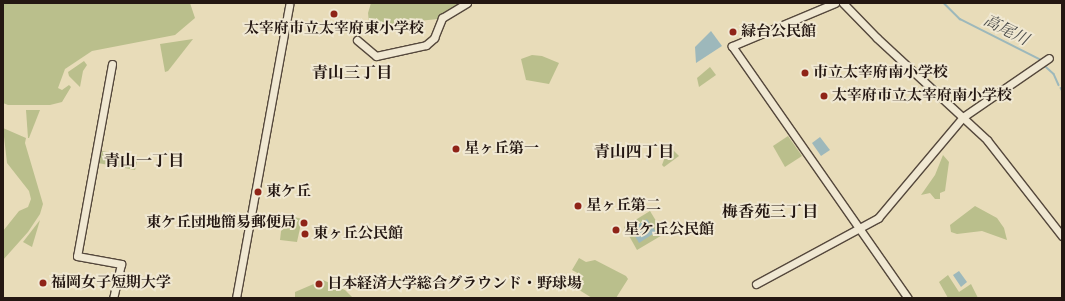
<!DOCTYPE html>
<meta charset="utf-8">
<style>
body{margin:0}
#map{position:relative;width:1065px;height:301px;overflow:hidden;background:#e8dcb9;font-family:Alegreya,"Noto Serif JP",serif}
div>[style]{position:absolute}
.green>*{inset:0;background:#babf8c}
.water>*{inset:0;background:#9db8bb}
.stream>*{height:1.5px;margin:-0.75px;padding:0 0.75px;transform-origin:0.75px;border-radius:0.75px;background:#9db8bb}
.roads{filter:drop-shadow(1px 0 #55483c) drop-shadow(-1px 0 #55483c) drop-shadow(0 1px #55483c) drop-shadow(0 -1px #55483c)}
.minor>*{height:7px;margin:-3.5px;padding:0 3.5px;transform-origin:3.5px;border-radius:3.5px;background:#f0e8d2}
.dots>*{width:11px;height:11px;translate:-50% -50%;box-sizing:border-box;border:2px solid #f0e8d2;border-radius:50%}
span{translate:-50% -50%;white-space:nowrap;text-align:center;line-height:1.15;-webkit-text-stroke:4px #f0e8d2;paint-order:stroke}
.poi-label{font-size:15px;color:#241712;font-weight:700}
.left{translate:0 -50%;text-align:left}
.right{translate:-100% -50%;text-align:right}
.water-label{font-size:16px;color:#4e4f4d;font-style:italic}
.neighbourhood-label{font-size:16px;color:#241712;font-weight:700}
.frame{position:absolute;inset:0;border:4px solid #241712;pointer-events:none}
</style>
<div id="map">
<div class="green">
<div style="clip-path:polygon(3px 3px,190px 3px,195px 18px,175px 35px,92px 51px,65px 69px,58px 88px,62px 90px,69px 85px,71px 87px,62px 102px,50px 105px,8px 105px,3px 103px)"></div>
<div style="clip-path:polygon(371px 3px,462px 3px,438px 19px,379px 25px,369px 22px,368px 13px)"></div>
<div style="clip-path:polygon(193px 39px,168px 71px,165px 72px,160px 44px)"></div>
<div style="clip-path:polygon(532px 55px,542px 56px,559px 63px,549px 84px,526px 80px,521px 59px)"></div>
<div style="clip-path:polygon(84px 61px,87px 65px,83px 71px,80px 87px,69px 76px,68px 72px)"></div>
<div style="clip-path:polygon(710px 67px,716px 75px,699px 87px,697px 78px)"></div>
<div style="clip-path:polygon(26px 110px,40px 110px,29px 138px,28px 138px)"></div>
<div style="clip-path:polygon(3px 128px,26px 138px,25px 143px,43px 204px,40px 214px,28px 232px,3px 260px,3px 231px,19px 211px,28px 207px,31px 199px,29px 191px,7px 163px)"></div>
<div style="clip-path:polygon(788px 136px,802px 156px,785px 167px,773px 146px)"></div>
<div style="clip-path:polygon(669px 146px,679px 156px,664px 167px,662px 165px)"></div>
<div style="clip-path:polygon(102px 151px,138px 158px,135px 170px,98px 163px)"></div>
<div style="clip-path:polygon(943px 155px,949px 162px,945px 191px,940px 193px,940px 199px,935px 199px,930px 193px,921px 195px,935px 175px)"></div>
<div style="clip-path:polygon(975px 206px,997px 218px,1004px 228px,1007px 240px,982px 231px,957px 234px,951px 232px,950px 225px)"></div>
<div style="clip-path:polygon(650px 211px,664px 234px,637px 250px,624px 227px)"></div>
<div style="clip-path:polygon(283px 214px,302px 219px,297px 242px,280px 240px)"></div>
<div style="clip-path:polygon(40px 220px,32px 247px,23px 242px)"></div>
<div style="clip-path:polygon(579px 258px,586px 262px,595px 260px,626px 276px,628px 279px,616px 298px,592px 298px,576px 288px,583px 276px,572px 270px)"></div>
<div style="clip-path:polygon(948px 275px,959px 292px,971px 284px,978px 298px,948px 298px,939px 282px)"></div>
<div style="clip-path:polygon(323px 280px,345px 290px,353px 298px,295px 298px,295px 292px)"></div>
</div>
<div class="water">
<div style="clip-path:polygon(711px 31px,722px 46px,696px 63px,695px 47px)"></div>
<div style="clip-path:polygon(820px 137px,830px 150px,821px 156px,812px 143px)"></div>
<div style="clip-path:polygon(647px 219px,656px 232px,639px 243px,631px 229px)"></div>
<div style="clip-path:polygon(959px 271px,967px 282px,961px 287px,953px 275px)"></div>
</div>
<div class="stream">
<div style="left:944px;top:3px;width:23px;rotate:45deg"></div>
<div style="left:960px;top:19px;width:91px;rotate:26.8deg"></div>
<div style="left:902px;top:56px;width:10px;rotate:45deg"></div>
<div style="left:1044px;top:65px;width:13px;rotate:42deg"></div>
<div style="left:1054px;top:74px;width:12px;rotate:66deg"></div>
<div style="left:930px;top:82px;width:16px;rotate:40deg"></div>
<div style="left:1061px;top:88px;width:2px;rotate:63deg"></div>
</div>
<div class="roads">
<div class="minor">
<div style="left:835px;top:3px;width:112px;rotate:157.3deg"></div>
<div style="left:732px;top:46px;width:307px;rotate:55.1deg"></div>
<div style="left:843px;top:3px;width:49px;rotate:45.8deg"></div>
<div style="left:877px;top:38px;width:150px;rotate:42.8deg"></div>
<div style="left:987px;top:140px;width:122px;rotate:52deg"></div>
<div style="left:357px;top:40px;width:25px;rotate:40deg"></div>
<div style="left:376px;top:56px;width:51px;rotate:-12.4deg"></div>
<div style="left:426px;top:45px;width:11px;rotate:-41deg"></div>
<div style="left:434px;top:38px;width:22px;rotate:-68deg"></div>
<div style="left:442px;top:18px;width:29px;rotate:-31deg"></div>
<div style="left:112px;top:64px;width:195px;rotate:100.3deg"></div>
<div style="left:77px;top:256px;width:45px;rotate:10.3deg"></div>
<div style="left:121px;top:264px;width:35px;rotate:103deg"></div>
<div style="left:756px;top:284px;width:139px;rotate:-28.4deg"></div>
<div style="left:878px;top:218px;width:132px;rotate:-49.9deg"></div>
<div style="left:963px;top:117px;width:104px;rotate:-34.5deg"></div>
<div style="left:236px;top:298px;width:298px;rotate:-79.7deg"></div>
</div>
</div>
<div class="dots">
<div style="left:334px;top:14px;background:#8f2418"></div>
<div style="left:733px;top:32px;background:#8f2418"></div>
<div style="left:805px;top:73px;background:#8f2418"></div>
<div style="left:824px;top:96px;background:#8f2418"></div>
<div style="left:456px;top:149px;background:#8f2418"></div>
<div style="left:258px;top:192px;background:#8f2418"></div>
<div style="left:578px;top:206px;background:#8f2418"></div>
<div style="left:304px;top:223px;background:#8f2418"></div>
<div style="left:616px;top:230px;background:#8f2418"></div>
<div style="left:305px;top:234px;background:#8f2418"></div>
<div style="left:43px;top:283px;background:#8f2418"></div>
<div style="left:319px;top:284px;background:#8f2418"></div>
</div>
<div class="poi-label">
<span style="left:334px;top:29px">太宰府市立太宰府東小学校</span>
<span class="left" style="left:741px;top:32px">緑台公民館</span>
<span class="left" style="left:813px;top:73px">市立太宰府南小学校</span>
<span class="left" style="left:832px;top:96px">太宰府市立太宰府南小学校</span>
<span class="left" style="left:464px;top:149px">星ヶ丘第一</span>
<span class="left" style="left:266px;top:192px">東ケ丘</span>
<span class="left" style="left:586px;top:206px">星ヶ丘第二</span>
<span class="right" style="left:296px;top:223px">東ケ丘団地簡易郵便局</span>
<span class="left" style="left:624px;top:230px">星ケ丘公民館</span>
<span class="left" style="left:313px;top:234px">東ヶ丘公民館</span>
<span class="left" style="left:51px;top:283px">福岡女子短期大学</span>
<span class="left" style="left:327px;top:284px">日本経済大学総合グラウンド・野球場</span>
</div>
<div class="water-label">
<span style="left:1006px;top:30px;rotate:27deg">高尾川</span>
</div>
<div class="neighbourhood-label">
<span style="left:352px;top:73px">青山三丁目</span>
<span style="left:634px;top:152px">青山四丁目</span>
<span style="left:144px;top:161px">青山一丁目</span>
<span style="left:770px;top:212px">梅香苑三丁目</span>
</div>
<div class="frame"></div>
</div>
